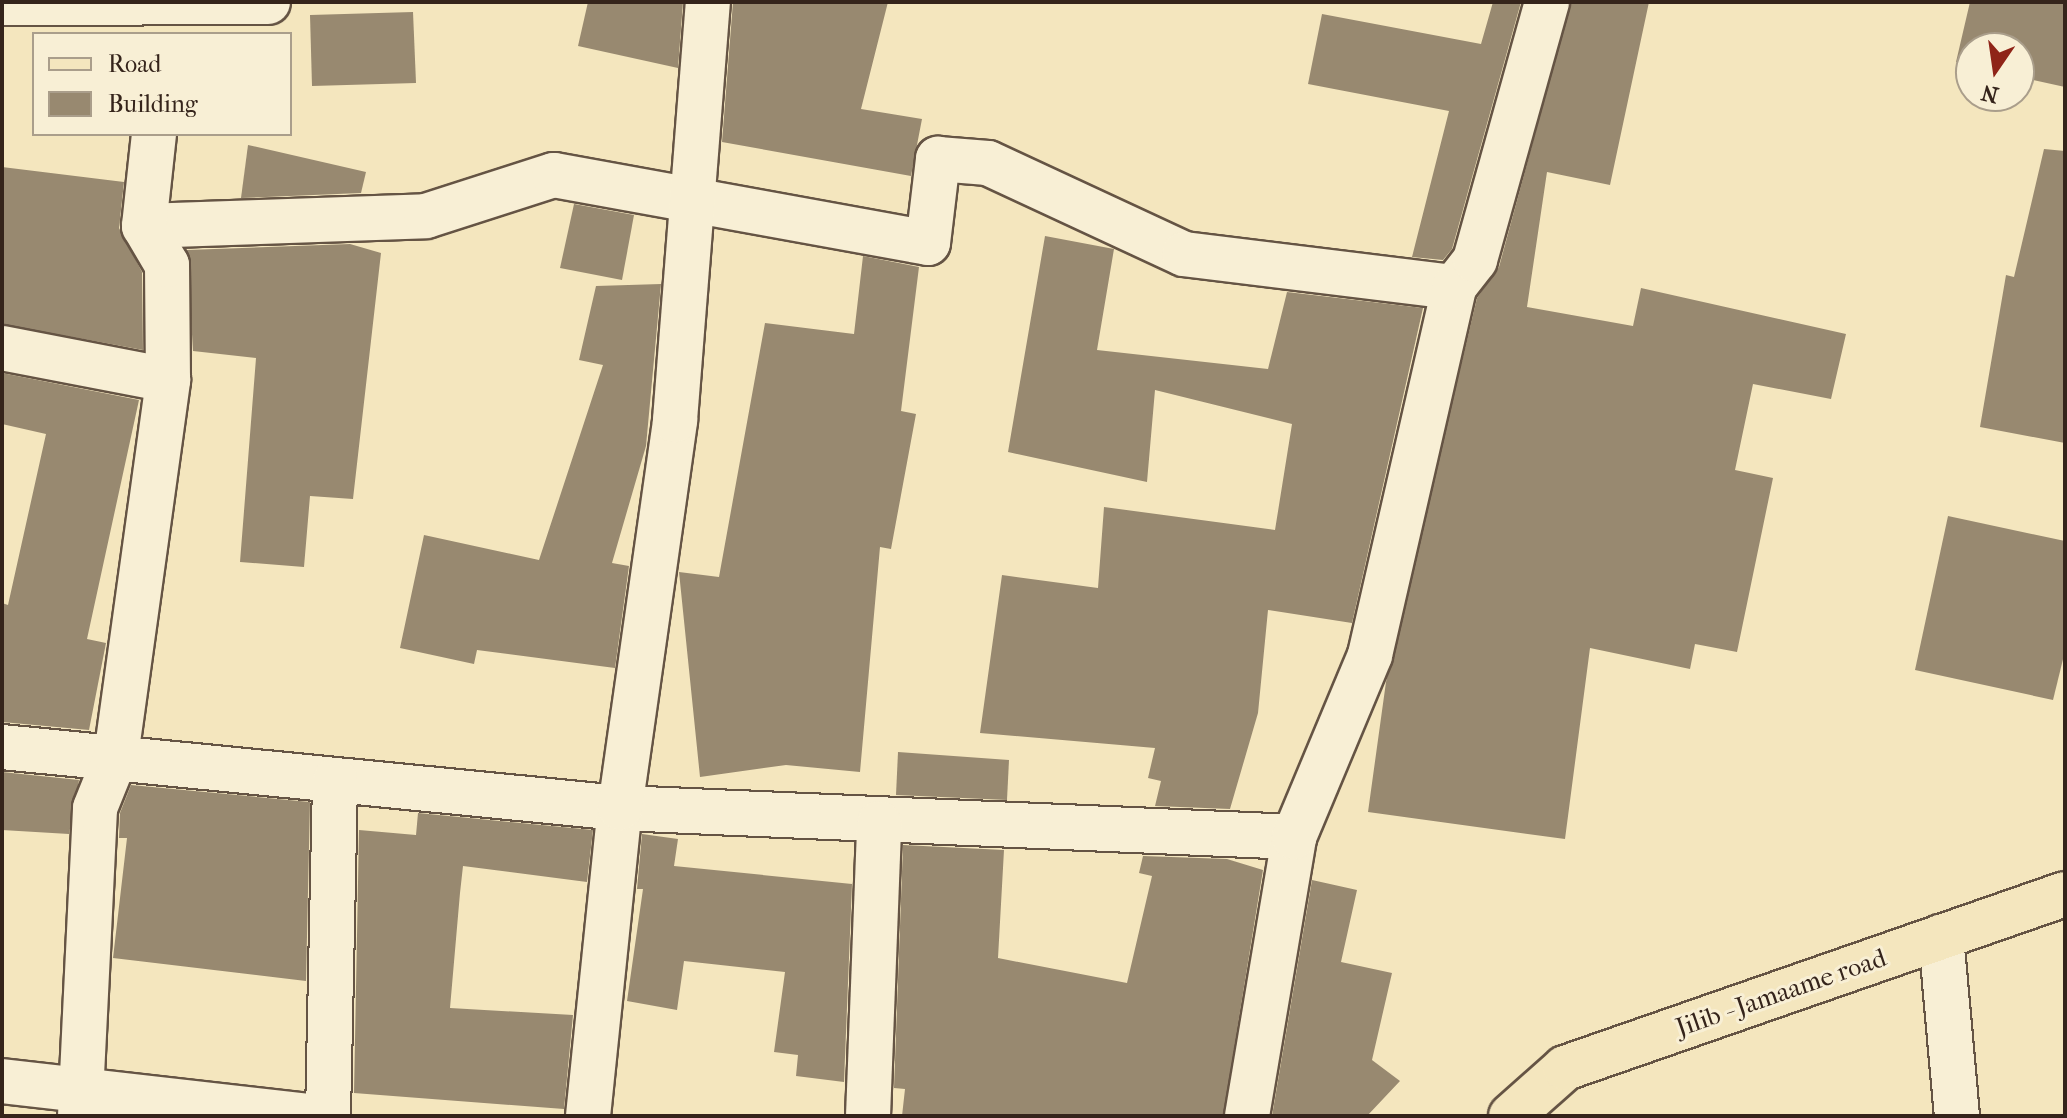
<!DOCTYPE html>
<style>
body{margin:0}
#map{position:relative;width:2067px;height:1118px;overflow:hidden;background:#f4e6be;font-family:"IM FELL French Canon",serif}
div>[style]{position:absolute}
.building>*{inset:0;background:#988970}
.roads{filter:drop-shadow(2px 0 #655444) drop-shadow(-2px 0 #655444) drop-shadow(0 2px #655444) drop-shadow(0 -2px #655444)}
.minor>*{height:44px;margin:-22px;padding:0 22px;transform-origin:22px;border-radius:22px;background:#f8efd5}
.major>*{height:44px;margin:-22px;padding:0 22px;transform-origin:22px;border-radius:22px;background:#f4e6be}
span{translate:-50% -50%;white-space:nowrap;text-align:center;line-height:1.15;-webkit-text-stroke:6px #f8efd5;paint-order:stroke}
.street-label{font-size:26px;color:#35241b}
.frame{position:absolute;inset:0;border:4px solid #35241b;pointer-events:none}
.legend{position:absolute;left:32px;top:32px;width:260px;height:104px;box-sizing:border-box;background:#f8efd5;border:2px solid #aa9e8b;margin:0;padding:10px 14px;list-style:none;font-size:24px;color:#35241b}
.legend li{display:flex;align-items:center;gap:16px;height:40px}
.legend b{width:40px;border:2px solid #aa9e8b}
.north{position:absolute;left:1955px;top:32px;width:80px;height:80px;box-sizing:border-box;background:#f8efd5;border:2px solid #aa9e8b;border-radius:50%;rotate:193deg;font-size:22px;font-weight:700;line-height:32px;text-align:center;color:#35241b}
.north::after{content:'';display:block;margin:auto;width:28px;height:36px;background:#8f2418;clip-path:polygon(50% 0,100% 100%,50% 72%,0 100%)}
</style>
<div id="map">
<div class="building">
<div style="clip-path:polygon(588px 2px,683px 2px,678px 68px,578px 46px)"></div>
<div style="clip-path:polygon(733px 2px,888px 2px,861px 109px,922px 119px,911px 176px,722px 142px)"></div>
<div style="clip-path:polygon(1493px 2px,1521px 2px,1452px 249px,1443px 260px,1412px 257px,1449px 111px,1308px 84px,1322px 14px,1481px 44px)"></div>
<div style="clip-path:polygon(1571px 2px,1649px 2px,1610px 185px,1547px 172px,1527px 307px,1633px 326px,1641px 288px,1846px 334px,1831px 399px,1753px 384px,1735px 470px,1773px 478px,1737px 652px,1695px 644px,1690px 669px,1590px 648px,1565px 839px,1368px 812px,1386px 682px,1477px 298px,1499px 267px)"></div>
<div style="clip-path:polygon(1970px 2px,2065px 2px,2065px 87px,2019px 77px,2019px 48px,1971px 48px,1971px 66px,1956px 62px)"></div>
<div style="clip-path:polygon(413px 12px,416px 83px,312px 86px,310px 15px)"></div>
<div style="clip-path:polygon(248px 145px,366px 172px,361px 193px,241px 198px)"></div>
<div style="clip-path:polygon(2044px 149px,2065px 151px,2065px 443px,1980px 427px,2006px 275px,2014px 277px)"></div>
<div style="clip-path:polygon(2px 167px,124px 182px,119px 228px,142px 272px,143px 350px,2px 324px)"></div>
<div style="clip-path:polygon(574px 204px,634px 215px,622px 280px,560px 268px)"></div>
<div style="clip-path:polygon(1045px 236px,1114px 249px,1097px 350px,1268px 369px,1287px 292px,1423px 308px,1352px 623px,1268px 610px,1258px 713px,1230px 809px,1155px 806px,1161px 781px,1148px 778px,1155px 748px,980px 733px,1002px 575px,1098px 588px,1104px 507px,1275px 530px,1292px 424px,1155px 390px,1147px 482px,1008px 452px)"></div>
<div style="clip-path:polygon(350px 244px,381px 253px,353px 499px,310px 496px,304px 567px,240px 562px,256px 358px,193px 351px,187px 250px)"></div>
<div style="clip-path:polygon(863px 256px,919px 267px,901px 411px,916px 414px,891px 549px,880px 547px,860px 772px,786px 765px,700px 777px,679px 572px,719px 577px,765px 323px,854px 334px)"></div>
<div style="clip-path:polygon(661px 284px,646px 446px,612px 563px,629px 566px,615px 668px,477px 650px,474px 664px,400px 648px,424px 535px,539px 560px,603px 365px,579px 360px,596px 286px)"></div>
<div style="clip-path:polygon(2px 373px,139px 400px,87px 639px,106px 643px,89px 730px,2px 722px,2px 603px,8px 605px,46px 434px,2px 424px)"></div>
<div style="clip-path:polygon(1948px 516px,2065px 541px,2065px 651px,2053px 700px,1915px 670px)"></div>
<div style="clip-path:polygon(898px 752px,1009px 760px,1007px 800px,896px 795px)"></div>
<div style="clip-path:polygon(2px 772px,79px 780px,69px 834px,2px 830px)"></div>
<div style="clip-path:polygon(131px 785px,310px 802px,306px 981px,113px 958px,127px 838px,119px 838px,120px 813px)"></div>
<div style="clip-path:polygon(418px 813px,593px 830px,587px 882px,463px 866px,460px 893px,450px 1008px,573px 1015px,564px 1109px,354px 1093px,359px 830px,416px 835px)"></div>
<div style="clip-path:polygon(642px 834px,678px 839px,674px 866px,852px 884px,844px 1082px,796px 1076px,798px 1055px,774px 1052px,785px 972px,684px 961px,677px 1010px,627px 1001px,643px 889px,637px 889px)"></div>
<div style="clip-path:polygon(903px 845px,1004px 850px,998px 958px,1127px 983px,1152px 876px,1139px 873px,1143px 856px,1227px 859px,1263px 870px,1223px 1116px,902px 1116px,905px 1089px,894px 1088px)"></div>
<div style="clip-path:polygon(1312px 880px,1357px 890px,1341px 962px,1392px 973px,1372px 1060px,1400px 1081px,1367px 1116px,1272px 1116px)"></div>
</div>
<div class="roads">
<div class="minor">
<div style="left:2px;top:3px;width:266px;rotate:-0.2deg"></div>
<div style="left:144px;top:226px;width:282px;rotate:-2deg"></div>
<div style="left:426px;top:216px;width:134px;rotate:-17.8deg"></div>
<div style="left:554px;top:175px;width:380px;rotate:10.3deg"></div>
<div style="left:928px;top:243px;width:85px;rotate:-83.2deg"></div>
<div style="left:938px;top:159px;width:50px;rotate:4.6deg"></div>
<div style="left:988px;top:163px;width:216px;rotate:24.9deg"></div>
<div style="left:1184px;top:254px;width:272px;rotate:7deg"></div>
<div style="left:2px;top:348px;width:169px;rotate:10.9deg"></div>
<div style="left:2px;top:747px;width:621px;rotate:5.64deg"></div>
<div style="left:620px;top:808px;width:675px;rotate:2.46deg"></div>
<div style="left:1941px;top:937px;width:180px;rotate:84.9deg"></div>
<div style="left:2px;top:1081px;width:310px;rotate:6.5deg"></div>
<div style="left:80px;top:1116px;width:308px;rotate:-87.2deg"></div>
<div style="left:95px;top:808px;width:56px;rotate:-68deg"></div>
<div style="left:116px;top:756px;width:380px;rotate:-82.1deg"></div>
<div style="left:168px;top:380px;width:115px;rotate:-90.5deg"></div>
<div style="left:167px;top:265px;width:45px;rotate:-120.5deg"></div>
<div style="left:144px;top:226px;width:93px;rotate:-83.8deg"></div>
<div style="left:328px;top:1116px;width:336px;rotate:-88.8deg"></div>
<div style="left:588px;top:1116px;width:310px;rotate:-84.1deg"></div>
<div style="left:620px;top:808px;width:392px;rotate:-81.9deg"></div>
<div style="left:675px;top:420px;width:419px;rotate:-85.5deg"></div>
<div style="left:868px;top:1116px;width:293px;rotate:-87.8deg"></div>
<div style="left:1247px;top:1116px;width:283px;rotate:-80.4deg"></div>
<div style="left:1294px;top:837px;width:197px;rotate:-67.3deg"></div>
<div style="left:1370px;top:655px;width:377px;rotate:-77.1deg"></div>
<div style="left:1454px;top:287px;width:34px;rotate:-52deg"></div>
<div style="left:1475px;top:260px;width:268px;rotate:-74.4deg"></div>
</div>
<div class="major">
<div style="left:1511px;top:1116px;width:72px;rotate:-41.6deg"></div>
<div style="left:1565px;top:1068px;width:529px;rotate:-19.19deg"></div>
</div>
</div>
<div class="street-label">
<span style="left:1781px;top:993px;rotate:-19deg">Jilib - Jamaame road</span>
</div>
<div class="frame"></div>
<ul class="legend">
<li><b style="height:10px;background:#f4e6be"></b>Road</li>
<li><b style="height:22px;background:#988970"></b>Building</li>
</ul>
<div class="north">N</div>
</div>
